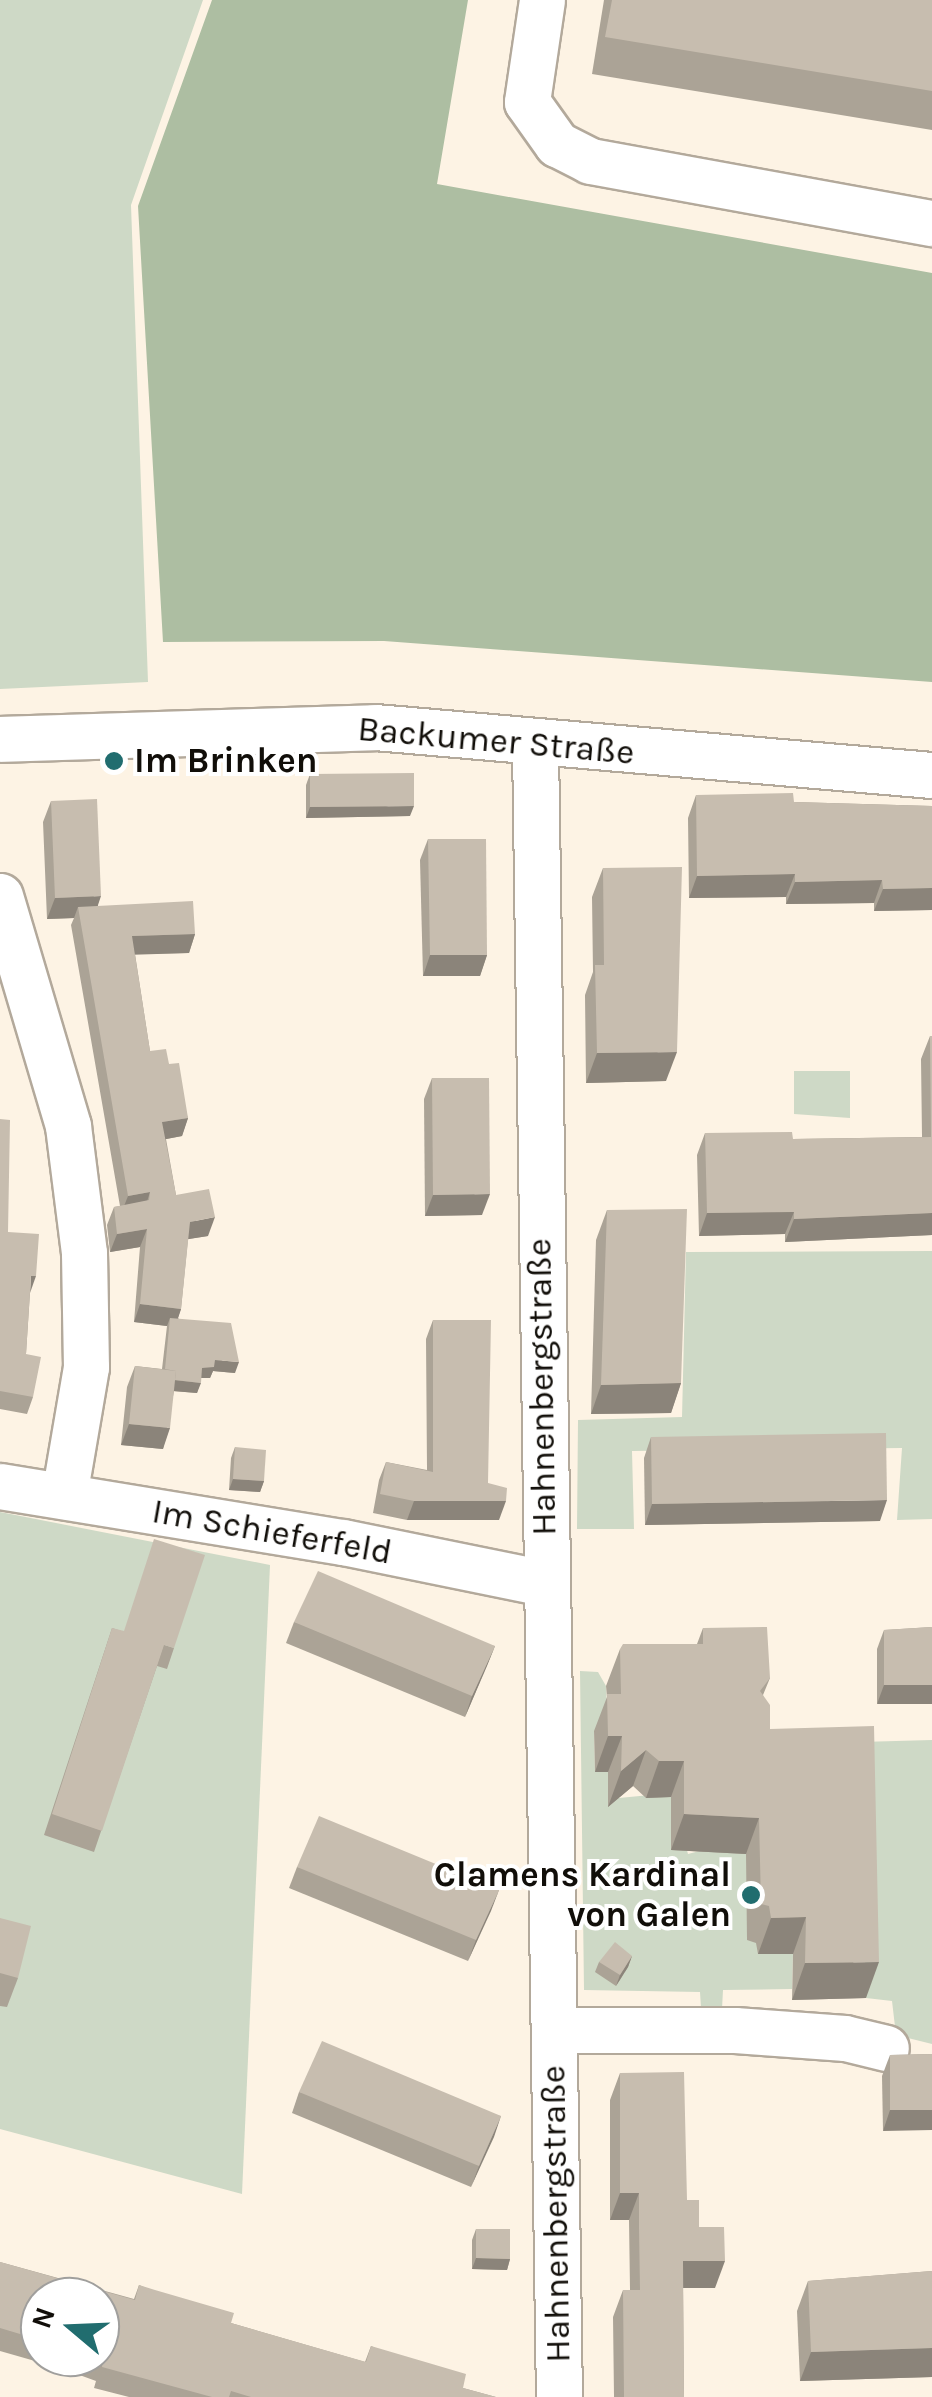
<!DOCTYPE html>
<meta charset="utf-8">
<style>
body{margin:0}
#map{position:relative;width:932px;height:2397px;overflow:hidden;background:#fdf3e4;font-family:Karla,sans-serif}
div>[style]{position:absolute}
.green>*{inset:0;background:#ced9c6}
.forest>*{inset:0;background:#adbea2}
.roads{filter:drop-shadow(2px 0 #b3a99b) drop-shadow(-2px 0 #b3a99b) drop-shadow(0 2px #b3a99b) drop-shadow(0 -2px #b3a99b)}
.minor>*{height:45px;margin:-22.5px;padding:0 22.5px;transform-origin:22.5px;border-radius:22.5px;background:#fff}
.wall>*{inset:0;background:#aba396}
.shaded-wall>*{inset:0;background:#8b847a}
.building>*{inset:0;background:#c7bdaf}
.dots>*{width:28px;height:28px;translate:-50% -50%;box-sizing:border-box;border:5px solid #fff;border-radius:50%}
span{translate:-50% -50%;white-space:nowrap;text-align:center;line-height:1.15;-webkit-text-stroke:8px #fff;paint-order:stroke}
.street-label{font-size:35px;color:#110e09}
.poi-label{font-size:35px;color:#110e09;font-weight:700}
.left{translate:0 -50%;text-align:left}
.right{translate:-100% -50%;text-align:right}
.north{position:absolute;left:20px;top:2277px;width:100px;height:100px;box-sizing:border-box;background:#fff;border:2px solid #a09f9d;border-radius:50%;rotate:289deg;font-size:28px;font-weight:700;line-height:40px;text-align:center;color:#110e09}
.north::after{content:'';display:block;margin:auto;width:35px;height:45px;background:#216d6f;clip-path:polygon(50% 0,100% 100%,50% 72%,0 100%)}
</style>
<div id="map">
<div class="green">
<div style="clip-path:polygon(0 0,203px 0,131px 205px,148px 682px,0 689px)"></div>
<div style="clip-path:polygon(794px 1071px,850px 1071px,850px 1118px,794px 1114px)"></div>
<div style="clip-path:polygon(932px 1251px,932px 1519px,897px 1520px,902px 1448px,632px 1451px,634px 1529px,577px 1529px,578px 1420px,682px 1417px,686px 1252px)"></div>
<div style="clip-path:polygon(0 1512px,270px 1565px,242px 2194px,0 2129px)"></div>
<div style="clip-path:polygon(580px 1671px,598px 1672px,606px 1686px,608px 1731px,594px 1731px,595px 1772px,608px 1772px,608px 1792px,619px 1798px,671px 1793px,688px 1854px,707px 1849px,757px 1854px,759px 1954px,793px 1954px,792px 1989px,723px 1990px,722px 2009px,701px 2008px,700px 1992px,584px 1990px)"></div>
<div style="clip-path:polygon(932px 1740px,932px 2044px,896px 2035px,892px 2001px,866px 1998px,860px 1742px)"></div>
</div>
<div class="forest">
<div style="clip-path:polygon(212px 0,468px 0,437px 184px,932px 273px,932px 682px,384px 641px,163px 642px,138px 206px)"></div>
</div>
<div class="roads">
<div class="minor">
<div style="left:542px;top:0;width:103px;rotate:98.4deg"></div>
<div style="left:527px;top:102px;width:52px;rotate:54.5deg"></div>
<div style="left:557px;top:144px;width:37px;rotate:27deg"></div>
<div style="left:590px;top:161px;width:348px;rotate:10.3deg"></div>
<div style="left:0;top:739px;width:375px;rotate:-1.8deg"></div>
<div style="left:375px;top:727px;width:559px;rotate:4.93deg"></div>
<div style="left:535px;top:744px;width:1653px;rotate:89.17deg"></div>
<div style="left:0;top:896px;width:240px;rotate:73.5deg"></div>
<div style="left:68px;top:1126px;width:128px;rotate:82.8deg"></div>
<div style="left:84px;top:1253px;width:114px;rotate:89deg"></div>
<div style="left:86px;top:1367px;width:131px;rotate:99.7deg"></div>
<div style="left:0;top:1486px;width:348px;rotate:9.3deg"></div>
<div style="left:343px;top:1542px;width:205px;rotate:11.5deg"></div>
<div style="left:554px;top:2030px;width:181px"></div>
<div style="left:735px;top:2030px;width:110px;rotate:4.2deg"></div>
<div style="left:845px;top:2038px;width:42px;rotate:13.7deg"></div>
</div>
</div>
<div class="wall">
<div style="clip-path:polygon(604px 0,932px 0,932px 130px,592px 74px)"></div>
<div style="clip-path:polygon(310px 774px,410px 816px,306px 818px,306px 785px)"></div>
<div style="clip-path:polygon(696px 795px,794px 802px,932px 806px,932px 910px,874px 911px,874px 903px,786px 904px,786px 897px,689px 898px,688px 818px)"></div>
<div style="clip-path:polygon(51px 801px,98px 906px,195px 934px,189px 953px,135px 954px,150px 1051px,169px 1064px,188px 1118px,182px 1136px,166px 1139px,176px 1195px,208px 1236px,188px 1239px,181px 1309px,178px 1318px,235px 1373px,213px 1371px,210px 1378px,201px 1378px,197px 1393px,174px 1391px,163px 1449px,121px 1445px,127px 1387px,135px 1366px,162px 1369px,167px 1326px,134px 1322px,140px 1247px,110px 1252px,107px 1225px,114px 1207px,120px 1206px,71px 925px,74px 918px,47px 919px,43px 822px)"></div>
<div style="clip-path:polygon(428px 839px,487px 955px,480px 976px,423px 976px,420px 860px)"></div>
<div style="clip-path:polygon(603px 868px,666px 1081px,586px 1083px,585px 995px,593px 972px,592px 897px)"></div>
<div style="clip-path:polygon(930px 1036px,932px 1036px,932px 1235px,785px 1242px,785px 1234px,699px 1236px,697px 1155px,705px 1133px,793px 1139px,922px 1137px,921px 1059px)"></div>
<div style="clip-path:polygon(432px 1078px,482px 1215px,425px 1216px,424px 1099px)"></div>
<div style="clip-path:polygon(0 1119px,8px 1232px,30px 1293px,26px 1354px,33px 1397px,27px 1414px,0 1409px)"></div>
<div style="clip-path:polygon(607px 1210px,681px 1383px,671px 1413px,591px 1414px,596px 1240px)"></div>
<div style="clip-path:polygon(433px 1320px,488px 1483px,499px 1520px,407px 1520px,373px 1513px,379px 1480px,386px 1462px,427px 1470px,426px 1339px)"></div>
<div style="clip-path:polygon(651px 1437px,880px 1521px,645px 1525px,644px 1458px)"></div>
<div style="clip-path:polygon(235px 1447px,264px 1481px,260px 1492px,229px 1490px,231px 1458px)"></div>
<div style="clip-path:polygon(294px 1622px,495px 1646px,465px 1717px,286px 1643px)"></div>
<div style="clip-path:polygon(932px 1627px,877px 1704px,877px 1649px,884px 1630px)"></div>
<div style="clip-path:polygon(112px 1628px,174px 1648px,167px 1669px,157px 1666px,94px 1852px,44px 1835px)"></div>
<div style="clip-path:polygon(703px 1628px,770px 1678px,763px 1695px,770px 1729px,866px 1998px,792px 2000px,793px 1954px,758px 1954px,756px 1943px,747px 1940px,746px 1854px,671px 1850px,671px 1797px,646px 1798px,633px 1786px,608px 1807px,608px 1772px,595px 1772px,594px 1731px,607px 1697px,606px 1686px,620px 1649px,697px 1644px)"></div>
<div style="clip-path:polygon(297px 1867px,499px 1890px,468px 1961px,289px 1888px)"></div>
<div style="clip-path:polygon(0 1918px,18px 1978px,7px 2007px,0 2006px)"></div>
<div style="clip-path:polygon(632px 1956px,628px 1967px,616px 1986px,595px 1972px,599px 1962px)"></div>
<div style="clip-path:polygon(932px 2054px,883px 2131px,882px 2076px,890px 2055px)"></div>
<div style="clip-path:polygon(620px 2073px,687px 2200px,699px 2227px,715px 2288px,683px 2288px,684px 2397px,614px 2397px,613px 2317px,623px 2290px,630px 2290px,629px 2220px,610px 2220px,610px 2100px)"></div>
<div style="clip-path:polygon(299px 2092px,501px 2116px,471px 2187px,292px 2113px)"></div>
<div style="clip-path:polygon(476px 2229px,510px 2259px,507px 2270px,472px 2269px,472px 2240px)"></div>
<div style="clip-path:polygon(evenodd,0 2262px,134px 2299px,139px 2285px,231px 2323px,365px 2362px,371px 2346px,463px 2388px,496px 2397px,129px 2397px,94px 2388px,96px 2381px,63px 2369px,0 2351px,0 2262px,40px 2297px,100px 2357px,40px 2357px,40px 2297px)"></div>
<div style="clip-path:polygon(932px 2271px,932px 2377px,800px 2381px,797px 2311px,808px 2281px)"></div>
</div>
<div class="shaded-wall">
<div style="clip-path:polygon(414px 806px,410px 816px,306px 818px,310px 807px)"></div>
<div style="clip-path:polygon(795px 874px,786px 897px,689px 898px,697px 876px)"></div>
<div style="clip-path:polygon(882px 880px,874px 903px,786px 904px,795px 882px)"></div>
<div style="clip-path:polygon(932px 888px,932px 910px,874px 911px,883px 889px)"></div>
<div style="clip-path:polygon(101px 896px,94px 917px,78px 907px,74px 918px,47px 919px,55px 898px)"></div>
<div style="clip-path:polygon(195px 934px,189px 953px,125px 955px,132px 936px)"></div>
<div style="clip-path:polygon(430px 955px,487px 955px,480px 976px,423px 976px)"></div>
<div style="clip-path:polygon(677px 1052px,666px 1081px,586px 1083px,597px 1053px)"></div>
<div style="clip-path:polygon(188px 1118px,182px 1136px,156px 1141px,162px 1122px)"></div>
<div style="clip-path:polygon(150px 1192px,144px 1211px,121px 1214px,128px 1196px)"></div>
<div style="clip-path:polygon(490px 1194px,482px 1215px,425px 1216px,433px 1195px)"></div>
<div style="clip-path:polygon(794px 1212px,785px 1234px,699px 1236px,707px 1213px)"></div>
<div style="clip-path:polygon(932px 1213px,932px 1235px,785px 1242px,794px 1219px)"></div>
<div style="clip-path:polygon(215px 1217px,208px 1236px,183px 1240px,190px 1222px)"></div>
<div style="clip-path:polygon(147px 1229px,140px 1247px,110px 1252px,117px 1234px)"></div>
<div style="clip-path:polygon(31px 1276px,36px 1276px,30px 1293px)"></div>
<div style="clip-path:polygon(140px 1304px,181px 1309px,175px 1327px,170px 1318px,167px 1326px,134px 1322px)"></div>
<div style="clip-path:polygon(215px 1360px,239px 1362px,235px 1373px,213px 1371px,210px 1378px,198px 1378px,202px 1368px)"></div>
<div style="clip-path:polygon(164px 1379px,201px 1383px,197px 1393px,160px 1390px)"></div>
<div style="clip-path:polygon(681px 1383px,671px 1413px,591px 1414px,601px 1385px)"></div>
<div style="clip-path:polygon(129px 1424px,170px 1428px,163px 1449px,121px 1445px)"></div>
<div style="clip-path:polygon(233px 1479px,264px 1481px,260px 1492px,229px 1490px)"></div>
<div style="clip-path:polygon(887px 1500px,880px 1521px,645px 1525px,652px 1504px)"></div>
<div style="clip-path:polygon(414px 1501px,506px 1501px,499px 1520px,407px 1520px)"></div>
<div style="clip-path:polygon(495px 1646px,487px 1666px,465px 1717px,472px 1696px)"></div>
<div style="clip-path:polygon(884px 1685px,932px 1685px,932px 1704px,877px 1704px)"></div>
<div style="clip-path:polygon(608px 1736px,622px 1736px,608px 1772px,595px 1772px)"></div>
<div style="clip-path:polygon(646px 1750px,633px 1786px,608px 1807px,621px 1771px)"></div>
<div style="clip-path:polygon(659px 1761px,684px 1761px,671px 1797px,646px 1798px)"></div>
<div style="clip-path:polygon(684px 1814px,759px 1818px,746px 1854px,671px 1850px)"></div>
<div style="clip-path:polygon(499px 1890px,491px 1911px,468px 1961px,476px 1940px)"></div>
<div style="clip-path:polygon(806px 1917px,793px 1954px,758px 1954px,771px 1918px)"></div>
<div style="clip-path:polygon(632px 1956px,628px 1967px,616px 1986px,620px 1975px)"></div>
<div style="clip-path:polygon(879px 1962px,866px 1998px,792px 2000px,805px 1963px)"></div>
<div style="clip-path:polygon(890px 2110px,932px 2110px,932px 2130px,883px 2131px)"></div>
<div style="clip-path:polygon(501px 2116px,494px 2137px,471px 2187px,479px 2166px)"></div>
<div style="clip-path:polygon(620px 2193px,639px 2193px,629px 2220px,610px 2220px)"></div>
<div style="clip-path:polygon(476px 2258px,510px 2259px,507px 2270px,472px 2269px)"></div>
<div style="clip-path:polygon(683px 2261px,725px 2261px,715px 2288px,673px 2288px)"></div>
<div style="clip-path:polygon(932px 2348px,932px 2377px,800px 2381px,811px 2352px)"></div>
</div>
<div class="building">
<div style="clip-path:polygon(612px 0,932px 0,932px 91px,605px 37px)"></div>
<div style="clip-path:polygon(414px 773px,414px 806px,310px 807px,310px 774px)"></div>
<div style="clip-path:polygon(793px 793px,794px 802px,932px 806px,932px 888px,883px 889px,882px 880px,795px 882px,795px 874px,697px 876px,696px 795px)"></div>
<div style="clip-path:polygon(97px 799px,101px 896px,55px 898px,51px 801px)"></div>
<div style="clip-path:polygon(428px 839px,486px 839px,487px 955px,430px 955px)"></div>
<div style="clip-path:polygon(682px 867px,677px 1052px,597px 1053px,595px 965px,604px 965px,603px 868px)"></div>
<div style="clip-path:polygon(193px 901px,195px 934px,132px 936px,150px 1051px,166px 1049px,169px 1064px,179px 1063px,188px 1118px,162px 1122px,176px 1195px,209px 1189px,215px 1217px,190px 1222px,181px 1309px,140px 1304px,147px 1229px,117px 1234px,114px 1207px,149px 1200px,150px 1192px,128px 1196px,78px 907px)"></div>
<div style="clip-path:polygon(930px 1036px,932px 1036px,932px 1213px,794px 1219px,794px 1212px,707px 1213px,705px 1133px,792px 1132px,793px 1139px,931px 1137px)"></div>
<div style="clip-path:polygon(432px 1078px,489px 1078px,490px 1194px,433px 1195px)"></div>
<div style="clip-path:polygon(0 1119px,10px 1120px,8px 1232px,39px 1234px,36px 1276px,31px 1276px,26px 1354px,41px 1357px,33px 1397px,0 1391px)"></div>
<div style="clip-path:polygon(687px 1209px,681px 1383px,601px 1385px,607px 1210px)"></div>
<div style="clip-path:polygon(170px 1318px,231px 1323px,239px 1362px,215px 1360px,214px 1367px,202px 1368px,201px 1383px,175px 1380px,176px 1371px,165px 1369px)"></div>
<div style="clip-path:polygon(433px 1320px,491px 1320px,488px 1483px,507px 1488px,506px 1501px,414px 1501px,380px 1494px,386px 1462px,433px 1472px)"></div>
<div style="clip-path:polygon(135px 1366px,176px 1371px,170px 1428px,129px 1424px)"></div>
<div style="clip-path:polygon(886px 1433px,887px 1500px,652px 1504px,651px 1437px)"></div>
<div style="clip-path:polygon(235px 1447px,266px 1450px,264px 1481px,233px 1479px)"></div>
<div style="clip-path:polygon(154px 1539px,205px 1555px,174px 1648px,164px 1645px,102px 1831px,52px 1814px,112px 1628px,124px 1631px)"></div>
<div style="clip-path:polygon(318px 1571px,495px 1646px,472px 1696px,294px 1622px)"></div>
<div style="clip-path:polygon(767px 1627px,770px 1678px,760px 1691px,770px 1705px,770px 1729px,874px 1726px,879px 1962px,805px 1963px,806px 1917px,771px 1918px,769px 1906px,761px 1904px,759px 1818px,684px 1814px,684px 1761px,659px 1761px,646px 1750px,621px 1771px,622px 1736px,608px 1736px,607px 1694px,621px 1694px,620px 1649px,623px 1644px,703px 1644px,703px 1628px)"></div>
<div style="clip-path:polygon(932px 1627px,932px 1685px,884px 1685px,884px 1630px)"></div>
<div style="clip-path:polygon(319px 1816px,499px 1890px,476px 1940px,297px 1867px)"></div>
<div style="clip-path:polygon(0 1918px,31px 1926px,18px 1978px,0 1973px)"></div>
<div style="clip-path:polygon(615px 1942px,632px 1956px,620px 1975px,599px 1962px)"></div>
<div style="clip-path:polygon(322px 2041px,501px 2116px,479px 2166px,299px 2092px)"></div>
<div style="clip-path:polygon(932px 2054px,932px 2110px,890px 2110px,890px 2055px)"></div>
<div style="clip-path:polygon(684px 2072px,687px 2200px,699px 2200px,699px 2227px,724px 2227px,725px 2261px,683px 2261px,684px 2397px,624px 2397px,623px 2290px,640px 2290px,639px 2227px,639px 2193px,620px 2193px,620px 2073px)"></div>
<div style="clip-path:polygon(476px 2229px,510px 2229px,510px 2259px,476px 2258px)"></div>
<div style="clip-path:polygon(0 2262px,135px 2300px,139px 2285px,155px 2290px,234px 2313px,231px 2323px,366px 2362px,371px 2346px,466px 2374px,463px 2388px,496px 2397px,251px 2397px,231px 2391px,229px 2397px,212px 2397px,102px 2367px,103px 2360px,94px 2357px,100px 2357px,100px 2297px,40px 2297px,40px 2340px,0 2328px)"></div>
<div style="clip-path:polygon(932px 2271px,932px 2348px,811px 2352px,808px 2281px)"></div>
</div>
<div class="dots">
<div style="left:114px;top:761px;background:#216d6f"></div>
<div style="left:751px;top:1895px;background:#216d6f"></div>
</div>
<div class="street-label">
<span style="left:496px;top:741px;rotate:5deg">Backumer Straße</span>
<span style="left:542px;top:1387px;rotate:-91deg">Hahnenbergstraße</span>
<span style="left:272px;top:1532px;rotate:10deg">Im Schieferfeld</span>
<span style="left:556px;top:2214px;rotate:-91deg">Hahnenbergstraße</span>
</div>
<div class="poi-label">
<span class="left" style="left:134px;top:761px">Im Brinken</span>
<span class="right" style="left:731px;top:1895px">Clamens Kardinal<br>von Galen</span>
</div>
<div class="north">N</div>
</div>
